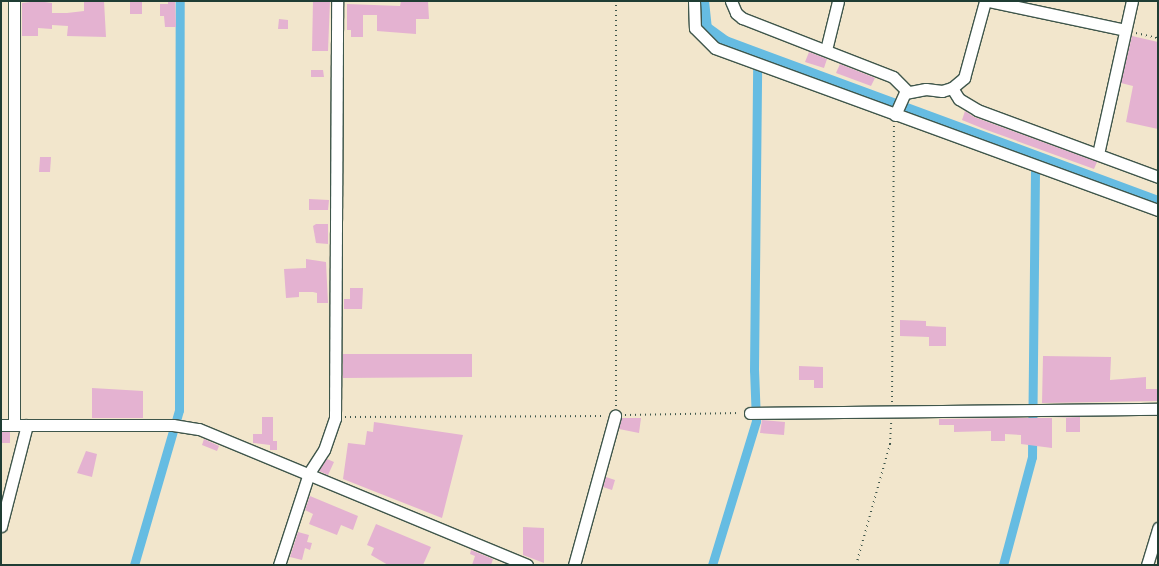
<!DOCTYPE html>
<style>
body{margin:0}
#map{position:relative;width:1159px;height:566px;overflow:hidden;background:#f2e6cc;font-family:Delius,sans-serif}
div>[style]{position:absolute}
.canal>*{height:9px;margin:-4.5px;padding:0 4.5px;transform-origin:4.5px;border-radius:4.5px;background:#66bce2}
.river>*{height:16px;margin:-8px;padding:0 8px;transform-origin:8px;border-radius:8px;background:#66bce2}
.building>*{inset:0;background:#e4b2d1}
.path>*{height:2px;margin-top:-1px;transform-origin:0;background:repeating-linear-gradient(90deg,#3f564b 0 1px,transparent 0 5px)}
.roads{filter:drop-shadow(1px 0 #3f564b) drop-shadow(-1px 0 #3f564b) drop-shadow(0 1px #3f564b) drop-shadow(0 -1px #3f564b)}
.minor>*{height:11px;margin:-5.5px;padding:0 5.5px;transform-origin:5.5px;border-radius:5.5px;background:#fff}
span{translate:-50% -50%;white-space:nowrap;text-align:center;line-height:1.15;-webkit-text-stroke:5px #fdfcf7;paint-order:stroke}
.frame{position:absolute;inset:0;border:2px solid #1f3d34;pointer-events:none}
</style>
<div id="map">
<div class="canal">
<div style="left:134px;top:565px;width:161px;rotate:-73.8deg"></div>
<div style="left:179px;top:410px;width:409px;rotate:-89.9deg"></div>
<div style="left:712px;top:565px;width:151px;rotate:-73deg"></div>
<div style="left:756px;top:421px;width:51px;rotate:-92.2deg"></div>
<div style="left:754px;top:370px;width:301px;rotate:-89.4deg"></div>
<div style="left:1003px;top:565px;width:112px;rotate:-75deg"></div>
<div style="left:1032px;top:457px;width:300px;rotate:-89.4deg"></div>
</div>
<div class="river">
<div style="left:701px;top:1px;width:28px;rotate:84deg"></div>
<div style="left:704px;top:29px;width:26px;rotate:36deg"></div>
<div style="left:725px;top:44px;width:462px;rotate:20.3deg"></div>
</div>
<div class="building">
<div style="clip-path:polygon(38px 1px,52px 3px,52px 13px,67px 13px,84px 11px,84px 1px,104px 1px,106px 37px,67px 36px,68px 26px,52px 25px,52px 29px,38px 28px,38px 36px,22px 36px,22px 3px)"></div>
<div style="clip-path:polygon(130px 1px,142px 1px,142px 14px,130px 14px)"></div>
<div style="clip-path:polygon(168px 1px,175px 1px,176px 27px,165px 27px,164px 16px,160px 16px,160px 4px,168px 4px)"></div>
<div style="clip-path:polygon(313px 1px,330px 1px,328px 51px,312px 51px)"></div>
<div style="clip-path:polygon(401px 1px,428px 1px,429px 19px,416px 19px,416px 34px,377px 31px,377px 15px,363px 15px,363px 37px,351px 37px,351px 30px,347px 30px,347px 4px,400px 6px)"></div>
<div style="clip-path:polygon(279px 19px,288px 20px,288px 29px,278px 29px)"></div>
<div style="clip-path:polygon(1132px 36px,1158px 42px,1158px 129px,1126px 122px,1133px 86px,1121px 83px)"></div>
<div style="clip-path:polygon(809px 52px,827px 59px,824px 68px,805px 62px)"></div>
<div style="clip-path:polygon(840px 64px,875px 78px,871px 86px,836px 73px)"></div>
<div style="clip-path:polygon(311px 70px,323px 70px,324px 77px,311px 77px)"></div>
<div style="clip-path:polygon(965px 111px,974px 117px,1097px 162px,1094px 169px,984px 129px,962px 120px)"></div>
<div style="clip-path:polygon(40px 157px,51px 157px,50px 172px,39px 172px)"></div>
<div style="clip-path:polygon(309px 199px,329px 200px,328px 210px,309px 210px)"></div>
<div style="clip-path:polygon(316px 224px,328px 224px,328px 244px,316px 243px,313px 226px)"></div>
<div style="clip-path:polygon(306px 259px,326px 262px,328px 303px,317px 303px,317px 293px,313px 292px,299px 292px,299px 297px,286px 298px,284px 269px,306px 268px)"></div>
<div style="clip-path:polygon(350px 288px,363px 288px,362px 309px,344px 309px,344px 299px,350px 299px)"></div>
<div style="clip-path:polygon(900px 320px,926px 321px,926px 326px,946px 327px,946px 346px,929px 346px,929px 337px,900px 336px)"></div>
<div style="clip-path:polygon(343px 354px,472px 354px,472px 377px,343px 378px)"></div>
<div style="clip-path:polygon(1043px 356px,1111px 357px,1110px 380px,1146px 377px,1146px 389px,1158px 389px,1158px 401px,1042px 403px)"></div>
<div style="clip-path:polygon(799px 366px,823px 367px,823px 388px,814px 388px,814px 380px,799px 380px)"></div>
<div style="clip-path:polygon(92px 388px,143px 391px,143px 418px,92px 418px)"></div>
<div style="clip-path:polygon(262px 417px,273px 417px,273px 441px,277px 441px,277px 450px,270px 450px,270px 445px,253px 443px,253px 434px,262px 434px)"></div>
<div style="clip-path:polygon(1080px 417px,1080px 432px,1066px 432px,1066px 418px,1052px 418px)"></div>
<div style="clip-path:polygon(622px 418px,641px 418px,639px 433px,619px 429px)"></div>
<div style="clip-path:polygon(1024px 418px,1052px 418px,1052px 448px,1021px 444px,1021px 435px,1005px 434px,1005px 441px,991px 441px,991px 431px,954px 432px,954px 425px,939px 425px,939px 419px)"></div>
<div style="clip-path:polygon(762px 420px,785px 422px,784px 435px,760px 433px)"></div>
<div style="clip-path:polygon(374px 422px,463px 435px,442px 518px,343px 479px,348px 443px,365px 445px,367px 431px,373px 432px)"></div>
<div style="clip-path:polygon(1px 432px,10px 432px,10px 443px,1px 443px)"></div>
<div style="clip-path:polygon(204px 439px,219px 446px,217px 451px,202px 445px)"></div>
<div style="clip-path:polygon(86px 451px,97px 454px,92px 477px,77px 473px)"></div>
<div style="clip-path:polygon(327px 459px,334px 462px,328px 475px,319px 471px)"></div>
<div style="clip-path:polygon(606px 477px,615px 480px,612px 490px,603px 487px)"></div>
<div style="clip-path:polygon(310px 496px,358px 516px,353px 530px,341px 525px,337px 535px,309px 524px,313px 514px,305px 510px)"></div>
<div style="clip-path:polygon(376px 524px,431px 547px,423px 565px,388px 565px,371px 555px,374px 548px,367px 545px)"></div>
<div style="clip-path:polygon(523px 527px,544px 528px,544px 563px,523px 555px)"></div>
<div style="clip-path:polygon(298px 532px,309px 535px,307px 542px,312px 543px,310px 550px,305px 548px,302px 560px,290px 557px)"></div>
<div style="clip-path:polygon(471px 550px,493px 559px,491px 565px,472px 565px,475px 556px,470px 554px)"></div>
</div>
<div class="path">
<div style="left:1136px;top:33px;width:23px;rotate:13deg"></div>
<div style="left:892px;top:402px;width:278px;rotate:-89.6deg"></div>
<div style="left:616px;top:406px;width:405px;rotate:-90deg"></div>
<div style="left:625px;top:415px;width:115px;rotate:-1deg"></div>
<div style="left:345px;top:417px;width:260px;rotate:-0.2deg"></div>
<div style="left:856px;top:565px;width:126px;rotate:-74.3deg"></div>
<div style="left:890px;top:444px;width:22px;rotate:-87deg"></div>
</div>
<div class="roads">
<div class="minor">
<div style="left:694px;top:1px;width:27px;rotate:88deg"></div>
<div style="left:695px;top:28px;width:28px;rotate:45deg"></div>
<div style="left:715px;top:48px;width:472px;rotate:20.1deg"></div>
<div style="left:731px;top:1px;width:13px;rotate:67deg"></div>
<div style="left:736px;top:13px;width:8px;rotate:40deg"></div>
<div style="left:742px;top:18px;width:162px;rotate:21.3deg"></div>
<div style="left:893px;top:77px;width:21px;rotate:45deg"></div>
<div style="left:989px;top:1px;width:139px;rotate:12deg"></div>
<div style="left:826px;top:50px;width:50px;rotate:-76.2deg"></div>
<div style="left:952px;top:88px;width:13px;rotate:58deg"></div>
<div style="left:959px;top:99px;width:21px;rotate:31deg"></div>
<div style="left:977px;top:110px;width:193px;rotate:20.3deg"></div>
<div style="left:895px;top:115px;width:24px;rotate:-66deg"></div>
<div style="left:905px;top:93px;width:21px;rotate:-11deg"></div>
<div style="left:926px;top:89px;width:16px;rotate:7deg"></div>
<div style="left:942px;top:91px;width:10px;rotate:-17deg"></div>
<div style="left:952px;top:88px;width:16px;rotate:-40deg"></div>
<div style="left:964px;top:78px;width:80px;rotate:-74.7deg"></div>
<div style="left:1098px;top:154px;width:157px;rotate:-77.5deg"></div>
<div style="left:750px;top:413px;width:408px;rotate:-0.6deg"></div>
<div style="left:1px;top:425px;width:172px"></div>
<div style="left:173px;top:425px;width:26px;rotate:9deg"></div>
<div style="left:199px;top:429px;width:355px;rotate:22.5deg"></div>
<div style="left:14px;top:425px;width:424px;rotate:-90deg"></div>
<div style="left:1px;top:526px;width:104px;rotate:-75.6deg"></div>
<div style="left:279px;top:565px;width:97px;rotate:-71.9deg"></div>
<div style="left:309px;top:473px;width:27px;rotate:-57deg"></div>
<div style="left:324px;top:450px;width:34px;rotate:-71deg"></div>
<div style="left:335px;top:418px;width:417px;rotate:-89.7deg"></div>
<div style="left:574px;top:565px;width:155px;rotate:-74.6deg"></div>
<div style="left:1147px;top:565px;width:39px;rotate:-73deg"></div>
</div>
</div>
<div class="frame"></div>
</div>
